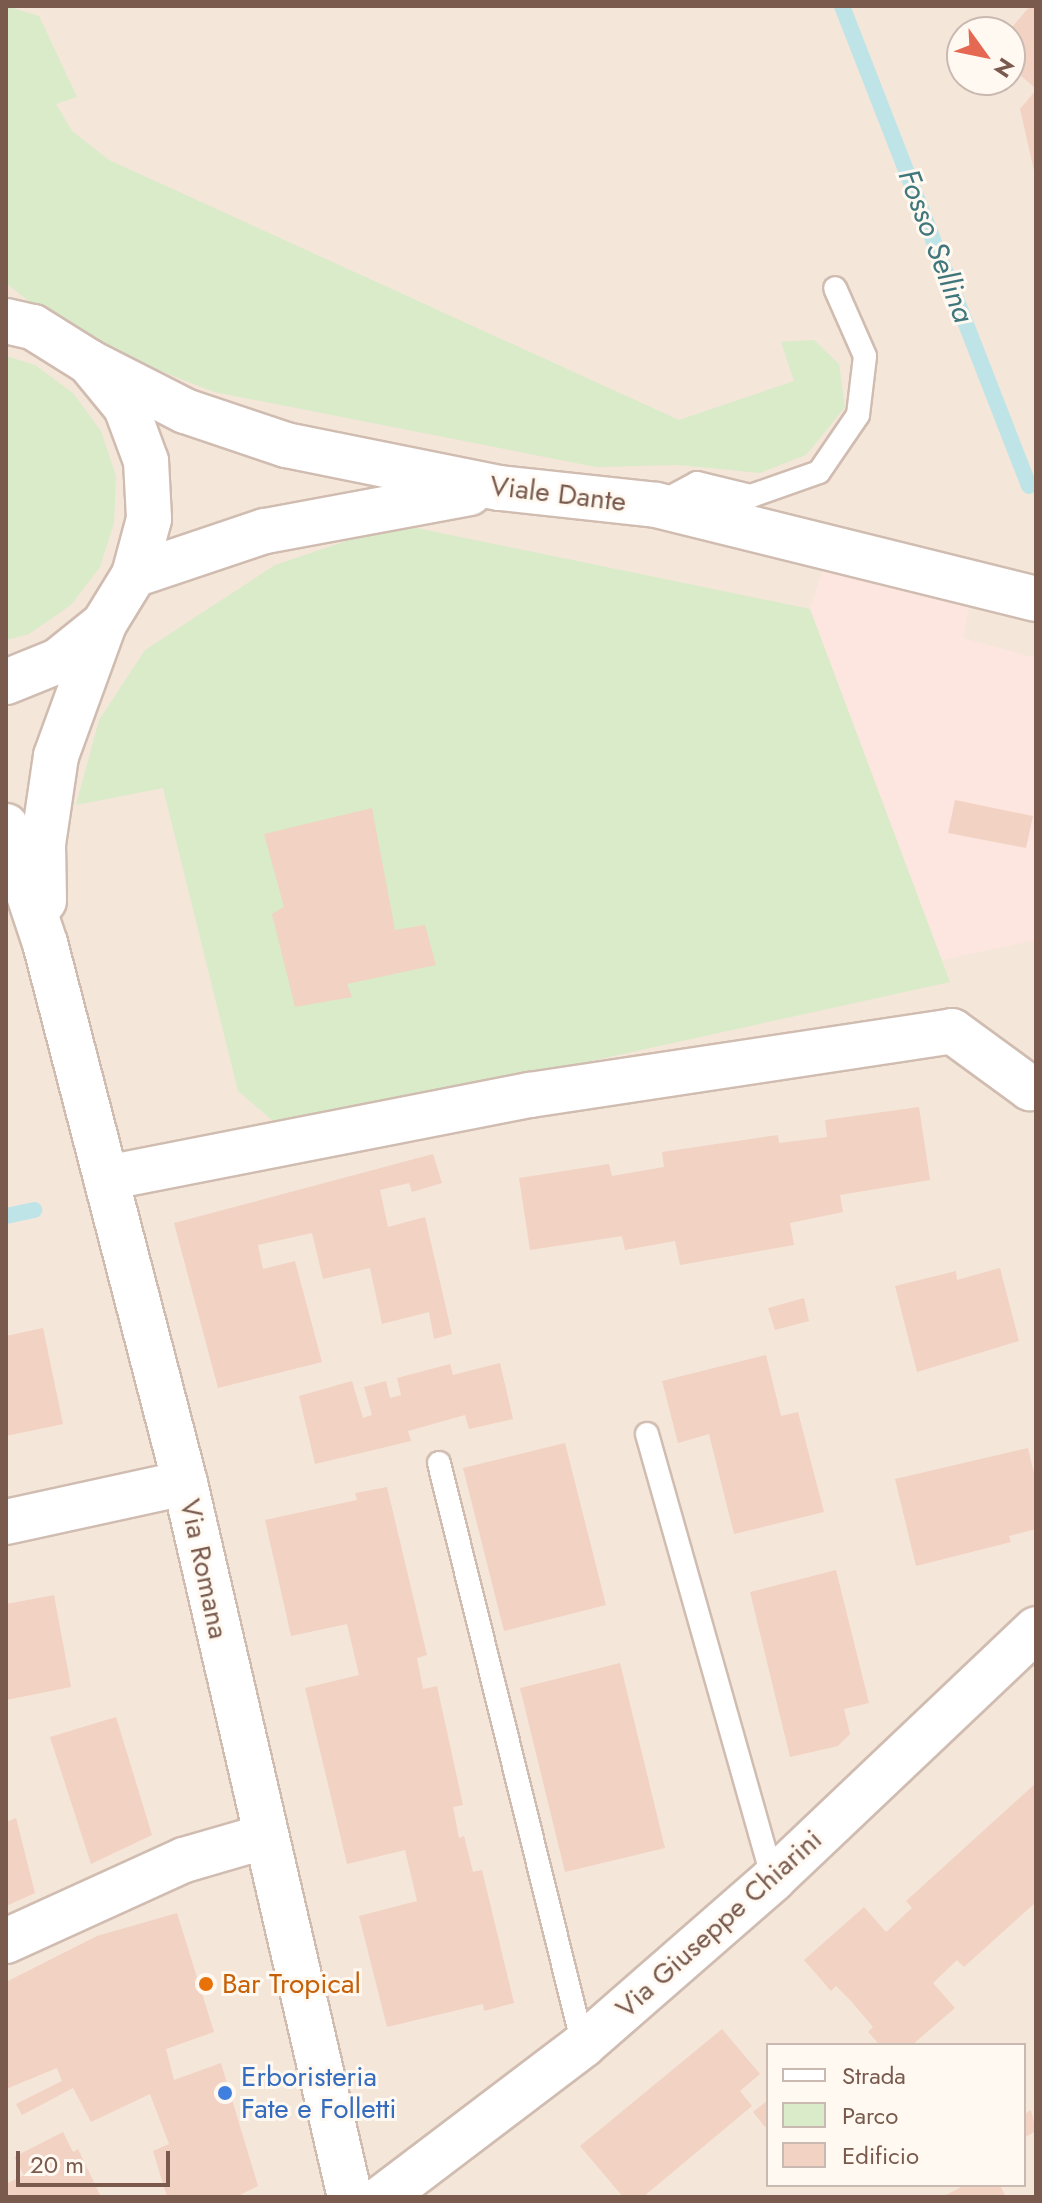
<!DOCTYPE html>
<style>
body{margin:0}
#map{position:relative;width:1042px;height:2203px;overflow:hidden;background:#fdf5eb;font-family:Jost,sans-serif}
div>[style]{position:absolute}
.residential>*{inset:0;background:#f4e6d9}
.commercial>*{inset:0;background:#fde6df}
.green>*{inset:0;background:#d9ebc9}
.stream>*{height:16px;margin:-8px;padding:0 8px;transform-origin:8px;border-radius:8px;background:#bfe4e7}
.building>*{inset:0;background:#f2d2c3}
.roads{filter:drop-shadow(2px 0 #d0bcb0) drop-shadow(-2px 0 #d0bcb0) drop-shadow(0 2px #d0bcb0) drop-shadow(0 -2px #d0bcb0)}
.service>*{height:22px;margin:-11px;padding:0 11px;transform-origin:11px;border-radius:11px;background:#fff}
.minor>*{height:44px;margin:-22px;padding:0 22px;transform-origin:22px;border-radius:22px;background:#fff}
.tertiary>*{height:44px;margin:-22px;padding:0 22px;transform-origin:22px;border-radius:22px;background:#fff}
.secondary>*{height:44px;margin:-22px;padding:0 22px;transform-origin:22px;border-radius:22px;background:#fff}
.dots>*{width:22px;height:22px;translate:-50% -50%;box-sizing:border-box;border:4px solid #fff9f2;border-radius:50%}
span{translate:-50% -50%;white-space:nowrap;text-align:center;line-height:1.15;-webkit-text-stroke:6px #fff9f2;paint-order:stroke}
.street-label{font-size:28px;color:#795a4d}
.food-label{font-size:28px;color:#c56008}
.left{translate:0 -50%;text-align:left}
.shop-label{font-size:28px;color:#366cbe}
.water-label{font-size:30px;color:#40777d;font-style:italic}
.frame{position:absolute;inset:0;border:8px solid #795a4d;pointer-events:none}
.legend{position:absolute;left:766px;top:2043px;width:260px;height:144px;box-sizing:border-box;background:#fff9f2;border:2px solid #c9b9b0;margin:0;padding:10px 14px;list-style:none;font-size:24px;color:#795a4d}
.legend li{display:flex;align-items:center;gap:16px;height:40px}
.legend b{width:40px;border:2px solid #c9b9b0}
.north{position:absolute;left:946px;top:16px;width:80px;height:80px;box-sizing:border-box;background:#fff9f2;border:2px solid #c9b9b0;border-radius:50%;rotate:123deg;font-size:22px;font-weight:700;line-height:32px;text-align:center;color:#795a4d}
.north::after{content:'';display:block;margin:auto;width:28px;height:36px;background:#e56952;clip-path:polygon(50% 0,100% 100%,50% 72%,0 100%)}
.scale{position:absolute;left:16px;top:2151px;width:154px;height:36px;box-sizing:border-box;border:4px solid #795a4d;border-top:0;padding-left:10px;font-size:24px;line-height:28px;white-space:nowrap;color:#795a4d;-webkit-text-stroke:6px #fff9f2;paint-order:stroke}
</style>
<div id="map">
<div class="residential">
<div style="clip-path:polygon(evenodd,6px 6px,1036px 6px,1036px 2197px,6px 2197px,6px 6px,962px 32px,1010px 32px,1010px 80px,962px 80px,962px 32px,6px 6px,768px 2045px,1024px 2045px,1024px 2185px,768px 2185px,768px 2045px)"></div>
</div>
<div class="commercial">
<div style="clip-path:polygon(830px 547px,973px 585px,963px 638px,1036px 658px,1036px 940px,942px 960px,810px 609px)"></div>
</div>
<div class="green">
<div style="clip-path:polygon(6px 6px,39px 16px,77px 97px,56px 104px,72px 131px,109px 160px,679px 420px,794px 381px,781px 342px,814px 340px,839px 364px,845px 407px,806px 455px,760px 473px,679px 465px,596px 467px,214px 392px,74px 337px,6px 283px)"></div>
<div style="clip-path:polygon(6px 356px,35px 365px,73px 393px,101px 431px,116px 476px,114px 523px,100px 567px,71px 605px,29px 634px,6px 640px)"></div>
<div style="clip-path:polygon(397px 524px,810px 609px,950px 982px,282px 1129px,238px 1091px,163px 788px,76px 805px,99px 720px,145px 650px,275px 565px)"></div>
</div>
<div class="stream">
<div style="left:842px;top:6px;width:515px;rotate:68.71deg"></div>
<div style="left:6px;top:1216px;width:29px;rotate:-12deg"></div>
</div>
<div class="building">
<div style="clip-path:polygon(1030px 6px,1036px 6px,1036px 89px,1010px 66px,1008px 32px)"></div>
<div style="clip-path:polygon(1036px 90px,1036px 175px,1035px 175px,1020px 109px)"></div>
<div style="clip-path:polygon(955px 800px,1033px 816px,1026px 848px,948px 833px)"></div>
<div style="clip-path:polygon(372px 808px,395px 930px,425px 925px,436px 965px,347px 984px,352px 997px,295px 1007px,272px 914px,284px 907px,264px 834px)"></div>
<div style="clip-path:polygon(919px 1107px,930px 1180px,840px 1195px,843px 1212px,790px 1223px,794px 1245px,680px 1265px,675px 1241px,625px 1250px,622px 1236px,530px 1250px,519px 1178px,609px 1164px,612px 1176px,664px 1167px,662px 1152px,778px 1135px,779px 1143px,827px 1137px,825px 1120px)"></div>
<div style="clip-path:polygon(433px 1154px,442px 1183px,412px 1192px,409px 1183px,380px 1190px,388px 1227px,425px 1217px,452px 1334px,434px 1339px,429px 1312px,382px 1324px,370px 1268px,323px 1279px,312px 1233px,258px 1245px,263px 1269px,295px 1261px,322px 1362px,218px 1388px,174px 1223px)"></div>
<div style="clip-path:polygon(1000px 1268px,1019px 1341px,917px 1372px,895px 1286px,956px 1271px,957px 1280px)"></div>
<div style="clip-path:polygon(804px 1298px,809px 1321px,775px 1330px,768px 1308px)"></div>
<div style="clip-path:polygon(43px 1328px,63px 1424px,6px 1436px,6px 1336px)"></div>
<div style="clip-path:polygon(766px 1355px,781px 1416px,798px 1412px,824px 1512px,734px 1534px,709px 1434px,678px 1443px,662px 1381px)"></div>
<div style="clip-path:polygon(500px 1363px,513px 1419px,469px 1429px,465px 1415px,408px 1431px,411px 1441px,315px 1464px,299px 1396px,352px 1381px,363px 1418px,372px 1415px,364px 1387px,386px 1381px,390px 1398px,401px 1395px,397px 1378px,450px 1364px,453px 1375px)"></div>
<div style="clip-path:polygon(565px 1443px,606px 1605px,504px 1631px,463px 1468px)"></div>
<div style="clip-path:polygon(1028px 1448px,1036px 1482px,1036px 1529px,1009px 1536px,1011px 1542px,916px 1566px,895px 1479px)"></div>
<div style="clip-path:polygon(387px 1487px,427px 1655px,417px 1658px,423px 1689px,437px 1686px,463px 1805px,453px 1807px,459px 1838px,464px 1836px,473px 1872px,482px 1870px,514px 2003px,484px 2011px,483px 2004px,387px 2027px,359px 1916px,417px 1901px,405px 1850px,347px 1864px,305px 1688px,359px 1675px,347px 1624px,291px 1636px,265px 1520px,357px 1500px,355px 1493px)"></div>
<div style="clip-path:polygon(836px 1570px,869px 1703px,844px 1709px,850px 1734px,838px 1746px,790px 1757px,750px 1592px)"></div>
<div style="clip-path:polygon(54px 1595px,71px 1687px,6px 1700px,6px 1604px)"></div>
<div style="clip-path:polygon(620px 1663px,665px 1848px,565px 1872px,520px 1688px)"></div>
<div style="clip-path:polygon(116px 1717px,152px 1835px,91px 1864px,50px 1737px)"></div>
<div style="clip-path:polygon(1036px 1783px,1036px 1902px,964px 1967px,957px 1960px,933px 1983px,955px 2008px,912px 2045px,880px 2045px,868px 2032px,873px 2027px,851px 2001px,836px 1986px,831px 1991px,804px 1960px,864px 1907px,886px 1932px,912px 1908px,906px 1901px)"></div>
<div style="clip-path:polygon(16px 1818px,35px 1893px,6px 1906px,6px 1822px)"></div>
<div style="clip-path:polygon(177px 1913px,214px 2032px,166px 2049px,174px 2080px,221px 2063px,258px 2186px,236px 2197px,167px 2197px,153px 2151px,169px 2144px,150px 2094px,91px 2122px,73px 2088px,22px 2115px,16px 2104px,62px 2081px,57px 2068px,6px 2089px,6px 1982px,97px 1936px)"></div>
<div style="clip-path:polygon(722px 2029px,760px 2074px,740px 2091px,752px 2106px,643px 2197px,623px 2197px,580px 2146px)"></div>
<div style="clip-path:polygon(768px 2100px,768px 2124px,765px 2127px,753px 2112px)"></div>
<div style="clip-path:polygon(1031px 2110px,1036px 2131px,1024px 2138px,1024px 2114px)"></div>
<div style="clip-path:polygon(63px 2132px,73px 2152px,78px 2149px,101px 2197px,9px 2197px,6px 2184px,24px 2175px,14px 2157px)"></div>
<div style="clip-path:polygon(965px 2185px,1000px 2185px,1006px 2197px,942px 2197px)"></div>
</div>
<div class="roads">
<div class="service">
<div style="left:658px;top:504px;width:44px;rotate:-28.3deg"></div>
<div style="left:697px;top:483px;width:56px;rotate:13.5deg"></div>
<div style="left:751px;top:496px;width:72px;rotate:-19.4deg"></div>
<div style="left:819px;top:472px;width:69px;rotate:-55.6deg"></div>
<div style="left:858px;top:415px;width:59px;rotate:-83.2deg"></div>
<div style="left:865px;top:356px;width:74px;rotate:-113.8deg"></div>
<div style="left:647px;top:1434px;width:462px;rotate:74.2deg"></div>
<div style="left:439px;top:1463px;width:600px;rotate:76.1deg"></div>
</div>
<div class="minor">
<div style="left:106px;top:1178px;width:432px;rotate:-11.1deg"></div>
<div style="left:530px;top:1095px;width:427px;rotate:-8.6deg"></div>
<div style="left:952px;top:1031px;width:97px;rotate:36.2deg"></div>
<div style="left:1030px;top:1088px;width:6px;rotate:-18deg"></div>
<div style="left:6px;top:1522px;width:183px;rotate:-12.3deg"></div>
<div style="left:6px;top:1941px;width:196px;rotate:-24.5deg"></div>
<div style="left:184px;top:1860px;width:82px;rotate:-16.2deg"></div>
</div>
<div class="tertiary">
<div style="left:89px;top:362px;width:108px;rotate:27deg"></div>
<div style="left:185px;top:411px;width:107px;rotate:18.6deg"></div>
<div style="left:286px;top:445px;width:218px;rotate:11.4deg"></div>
<div style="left:500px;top:488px;width:157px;rotate:6.2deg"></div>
<div style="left:656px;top:505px;width:391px;rotate:13.9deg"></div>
<div style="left:134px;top:575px;width:138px;rotate:-18.6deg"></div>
<div style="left:265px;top:531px;width:208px;rotate:-10.5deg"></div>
<div style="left:383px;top:2197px;width:251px;rotate:-37.2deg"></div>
<div style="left:583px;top:2045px;width:252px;rotate:-41.1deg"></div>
<div style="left:773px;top:1879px;width:363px;rotate:-43.5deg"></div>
</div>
<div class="secondary">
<div style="left:6px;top:321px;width:28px;rotate:13deg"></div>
<div style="left:33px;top:327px;width:66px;rotate:32deg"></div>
<div style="left:89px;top:362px;width:58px;rotate:50.6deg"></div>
<div style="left:126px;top:407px;width:58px;rotate:69.7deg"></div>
<div style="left:146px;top:461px;width:58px;rotate:87deg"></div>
<div style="left:149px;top:519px;width:58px;rotate:105deg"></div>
<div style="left:134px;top:575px;width:57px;rotate:121.5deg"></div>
<div style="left:104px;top:624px;width:59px;rotate:141.2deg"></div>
<div style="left:58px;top:661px;width:56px;rotate:158deg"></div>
<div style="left:6px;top:826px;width:123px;rotate:71.6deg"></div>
<div style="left:45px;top:943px;width:558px;rotate:75.47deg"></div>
<div style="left:185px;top:1483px;width:733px;rotate:76.99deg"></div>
<div style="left:44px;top:901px;width:57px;rotate:-91deg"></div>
<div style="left:43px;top:844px;width:89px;rotate:-81.6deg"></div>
<div style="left:56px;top:756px;width:140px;rotate:-70deg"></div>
</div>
</div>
<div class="dots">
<div style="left:206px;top:1984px;background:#e8710a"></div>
<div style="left:225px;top:2093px;background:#3f7fe0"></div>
</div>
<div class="street-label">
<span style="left:558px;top:494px;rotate:7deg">Viale Dante</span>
<span style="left:204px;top:1569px;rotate:78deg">Via Romana</span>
<span style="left:719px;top:1924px;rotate:-42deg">Via Giuseppe Chiarini</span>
</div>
<div class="food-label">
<span class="left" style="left:222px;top:1984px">Bar Tropical</span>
</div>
<div class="shop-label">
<span class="left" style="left:241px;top:2093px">Erboristeria<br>Fate e Folletti</span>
</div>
<div class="water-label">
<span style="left:936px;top:246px;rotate:69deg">Fosso Sellina</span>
</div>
<div class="frame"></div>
<ul class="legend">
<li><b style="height:10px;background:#fff"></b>Strada</li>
<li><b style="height:22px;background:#d9ebc9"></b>Parco</li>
<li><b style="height:22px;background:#f2d2c3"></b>Edificio</li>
</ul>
<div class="north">N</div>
<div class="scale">20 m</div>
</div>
